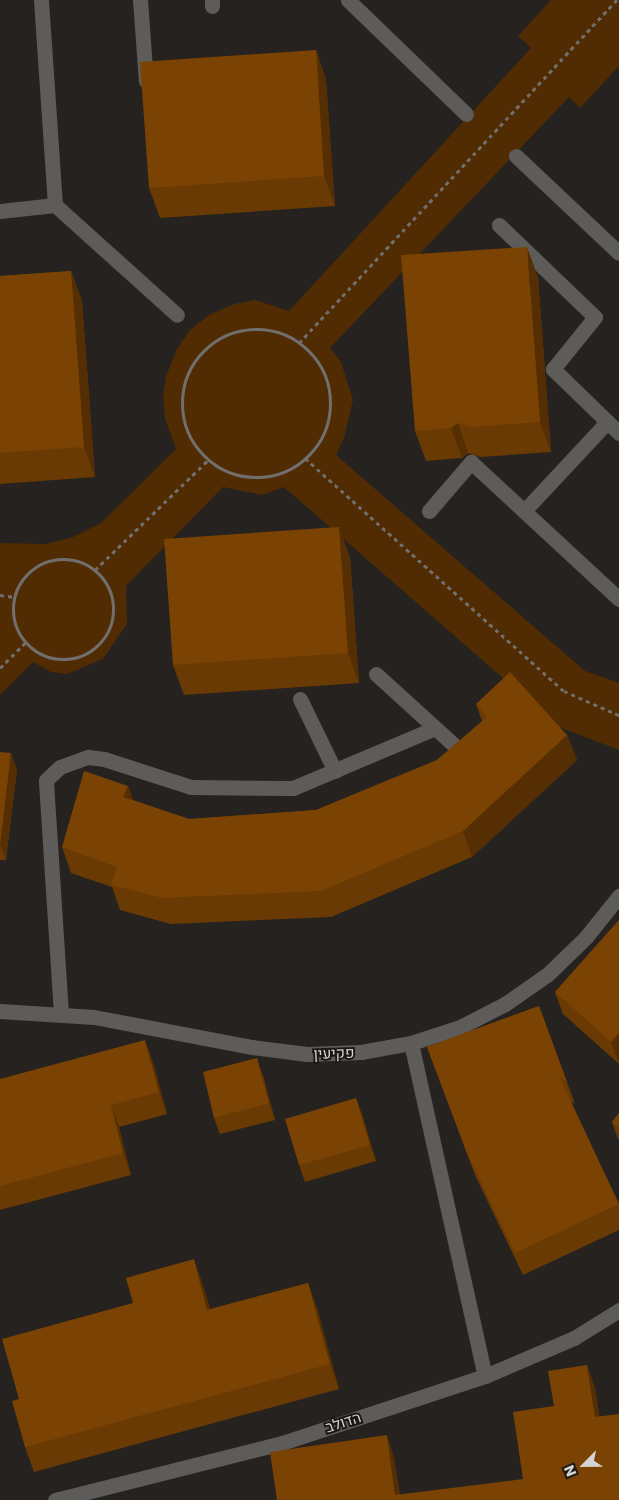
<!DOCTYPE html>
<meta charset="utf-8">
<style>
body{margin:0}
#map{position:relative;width:619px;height:1500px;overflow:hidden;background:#252220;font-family:Poppins,Heebo,sans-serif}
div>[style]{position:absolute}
.green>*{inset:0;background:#512b02}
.path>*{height:3px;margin-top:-1.5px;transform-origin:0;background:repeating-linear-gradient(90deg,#716f6d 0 4px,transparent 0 8px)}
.path>.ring{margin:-1.5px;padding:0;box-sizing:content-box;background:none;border:3px solid #716f6d;border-radius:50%}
.minor>*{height:15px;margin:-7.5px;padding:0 7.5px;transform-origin:7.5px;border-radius:7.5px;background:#5e5c59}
.wall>*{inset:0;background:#693a03}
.shaded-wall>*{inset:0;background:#552f03}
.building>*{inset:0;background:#7a4304}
span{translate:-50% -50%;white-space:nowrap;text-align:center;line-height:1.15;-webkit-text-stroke:4px #1b1917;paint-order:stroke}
.street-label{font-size:15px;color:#d4d3d1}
.north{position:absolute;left:559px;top:1440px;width:50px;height:50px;-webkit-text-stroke:4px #1b1917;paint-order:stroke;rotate:247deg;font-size:14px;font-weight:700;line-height:20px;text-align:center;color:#d4d3d1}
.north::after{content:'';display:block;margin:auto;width:18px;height:22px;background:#d4d3d1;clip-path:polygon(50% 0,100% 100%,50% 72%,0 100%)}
</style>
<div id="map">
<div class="green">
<div style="clip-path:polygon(551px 0,619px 0,619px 66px,580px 108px,569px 97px,330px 348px,341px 362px,353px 400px,344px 438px,336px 455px,585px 671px,619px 683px,619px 750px,559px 727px,284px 487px,262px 495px,223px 487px,126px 586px,127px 624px,103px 659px,67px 674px,51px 672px,33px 662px,0 695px,0 543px,46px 544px,73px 537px,101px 523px,176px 449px,165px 418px,163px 395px,166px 376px,177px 349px,190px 330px,209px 315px,234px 304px,255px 300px,289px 311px,531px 48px,518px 36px)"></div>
</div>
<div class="path">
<div class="ring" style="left:182px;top:329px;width:145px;height:145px"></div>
<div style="left:299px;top:343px;width:468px;rotate:-47.2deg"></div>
<div style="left:305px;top:458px;width:348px;rotate:42deg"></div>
<div style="left:564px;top:691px;width:60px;rotate:23.6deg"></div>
<div class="ring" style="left:13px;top:559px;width:97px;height:97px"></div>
<div style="left:95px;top:570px;width:158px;rotate:-44.2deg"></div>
<div style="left:0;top:595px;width:15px;rotate:8deg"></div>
<div style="left:0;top:668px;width:37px;rotate:-45deg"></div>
</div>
<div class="minor">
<div style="left:41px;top:0;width:205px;rotate:86.1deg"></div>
<div style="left:140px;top:0;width:81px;rotate:85.8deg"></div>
<div style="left:212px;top:0;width:6px;rotate:90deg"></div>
<div style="left:348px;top:0;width:164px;rotate:44deg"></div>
<div style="left:516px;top:156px;width:141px;rotate:43.3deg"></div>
<div style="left:0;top:211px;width:55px;rotate:-6.2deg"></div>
<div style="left:55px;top:205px;width:164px;rotate:42deg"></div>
<div style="left:499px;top:225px;width:133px;rotate:43.8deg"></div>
<div style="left:595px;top:317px;width:67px;rotate:128.9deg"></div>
<div style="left:553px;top:369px;width:92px;rotate:44.1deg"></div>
<div style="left:429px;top:511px;width:65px;rotate:-49.4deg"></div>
<div style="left:471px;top:462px;width:202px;rotate:42.8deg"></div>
<div style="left:524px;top:511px;width:122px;rotate:-47deg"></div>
<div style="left:376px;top:674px;width:119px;rotate:42.3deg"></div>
<div style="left:300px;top:699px;width:80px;rotate:64.1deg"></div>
<div style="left:0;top:1011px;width:94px;rotate:3.7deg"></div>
<div style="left:94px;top:1017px;width:161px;rotate:10.8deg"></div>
<div style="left:252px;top:1047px;width:55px;rotate:7.3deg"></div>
<div style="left:307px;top:1054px;width:54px;rotate:-2.1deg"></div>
<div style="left:361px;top:1052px;width:51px;rotate:-10.2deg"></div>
<div style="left:411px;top:1043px;width:52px;rotate:-18.1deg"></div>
<div style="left:460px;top:1027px;width:51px;rotate:-27.1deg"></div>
<div style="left:505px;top:1004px;width:52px;rotate:-34.9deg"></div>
<div style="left:548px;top:974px;width:53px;rotate:-44.2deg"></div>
<div style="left:586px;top:937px;width:53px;rotate:-51.2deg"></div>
<div style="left:61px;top:1014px;width:234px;rotate:-93.7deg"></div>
<div style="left:46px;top:780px;width:19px;rotate:-43deg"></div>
<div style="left:60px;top:767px;width:30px;rotate:-20deg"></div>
<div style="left:88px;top:757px;width:16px;rotate:7deg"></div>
<div style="left:104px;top:759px;width:91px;rotate:17.8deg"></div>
<div style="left:191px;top:787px;width:102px;rotate:0.6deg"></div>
<div style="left:293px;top:788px;width:154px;rotate:-22.9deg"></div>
<div style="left:411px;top:1043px;width:341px;rotate:77.5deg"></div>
<div style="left:55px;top:1500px;width:234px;rotate:-14.1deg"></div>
<div style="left:282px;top:1443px;width:214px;rotate:-18.3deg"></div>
<div style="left:485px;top:1376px;width:97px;rotate:-23.1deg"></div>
<div style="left:574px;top:1338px;width:53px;rotate:-31.9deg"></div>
</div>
<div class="wall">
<div style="clip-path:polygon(316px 50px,326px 80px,335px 206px,160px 218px,149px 188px)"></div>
<div style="clip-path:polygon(71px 271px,82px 301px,95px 477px,0 484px,0 276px)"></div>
<div style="clip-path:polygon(538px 277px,551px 452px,480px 457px,468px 453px,462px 458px,426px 461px,415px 431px)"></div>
<div style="clip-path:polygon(350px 557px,359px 683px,184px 695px,173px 665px)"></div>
<div style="clip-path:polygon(476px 704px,567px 735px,577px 760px,472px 857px,331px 917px,171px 924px,120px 910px,112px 887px,71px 873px,62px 847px,128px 786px,133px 800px,189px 819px,316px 810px,437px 760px,482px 721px)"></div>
<div style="clip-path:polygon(0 752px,17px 769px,6px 860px,0 860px)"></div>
<div style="clip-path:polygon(619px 920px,619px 1064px,563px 1014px,555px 992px)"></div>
<div style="clip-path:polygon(539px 1006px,575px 1104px,570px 1101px,619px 1204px,619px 1230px,523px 1275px,475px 1175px,427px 1047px)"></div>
<div style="clip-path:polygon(153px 1062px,167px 1114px,119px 1127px,131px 1175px,0 1210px,0 1079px)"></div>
<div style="clip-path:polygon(263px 1075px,275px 1120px,220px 1134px,214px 1118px)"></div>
<div style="clip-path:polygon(356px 1098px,362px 1114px,376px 1161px,305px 1182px,299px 1165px)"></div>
<div style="clip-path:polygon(619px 1113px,619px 1140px,618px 1139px,612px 1122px)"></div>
<div style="clip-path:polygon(308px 1283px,317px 1308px,339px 1389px,34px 1472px,25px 1447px,19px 1399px,203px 1285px,210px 1309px)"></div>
</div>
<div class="shaded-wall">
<div style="clip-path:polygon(316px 50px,326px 80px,335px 206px,324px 176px)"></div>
<div style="clip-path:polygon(527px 247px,538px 277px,551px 452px,540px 422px)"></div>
<div style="clip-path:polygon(71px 271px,82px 301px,95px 477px,84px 447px)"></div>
<div style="clip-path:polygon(458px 423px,468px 453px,462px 458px,451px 428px)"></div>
<div style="clip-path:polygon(339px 527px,350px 557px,359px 683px,348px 653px)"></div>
<div style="clip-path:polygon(567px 735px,577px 760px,472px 857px,463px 831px)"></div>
<div style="clip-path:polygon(11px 753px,17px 769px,6px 860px,0 844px)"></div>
<div style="clip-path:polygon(128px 786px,137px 811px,123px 797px)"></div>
<div style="clip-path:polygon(619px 1033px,619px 1063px,611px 1042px)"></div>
<div style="clip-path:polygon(145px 1040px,153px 1062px,167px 1114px,159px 1092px)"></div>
<div style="clip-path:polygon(257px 1058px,263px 1075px,275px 1120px,269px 1103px)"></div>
<div style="clip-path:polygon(356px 1098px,362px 1114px,376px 1161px,370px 1145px)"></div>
<div style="clip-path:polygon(111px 1105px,119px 1127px,131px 1175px,123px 1153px)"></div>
<div style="clip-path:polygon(194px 1259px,203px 1285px,217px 1335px,207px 1310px)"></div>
<div style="clip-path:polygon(308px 1283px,317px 1308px,339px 1389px,330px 1364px)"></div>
<div style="clip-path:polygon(587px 1365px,595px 1387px,603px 1439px,595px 1417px)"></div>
<div style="clip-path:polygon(387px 1435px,394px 1457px,401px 1500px,395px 1495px)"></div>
</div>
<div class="building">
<div style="clip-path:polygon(316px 50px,324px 176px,149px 188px,140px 62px)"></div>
<div style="clip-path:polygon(527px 247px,540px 422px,469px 427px,458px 423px,451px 428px,415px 431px,401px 255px)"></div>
<div style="clip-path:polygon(71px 271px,84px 447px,0 453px,0 276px)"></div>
<div style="clip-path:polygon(339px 527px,348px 653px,173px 665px,164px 539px)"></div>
<div style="clip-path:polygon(510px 672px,567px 735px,463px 831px,321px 891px,162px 898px,111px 885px,117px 867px,62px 847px,84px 771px,128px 786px,123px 797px,189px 819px,316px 810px,437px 760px,487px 717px,476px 704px)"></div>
<div style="clip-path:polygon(0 752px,11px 753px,0 844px)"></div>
<div style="clip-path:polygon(619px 920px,619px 1033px,611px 1042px,555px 992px)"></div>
<div style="clip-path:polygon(539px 1006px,567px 1082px,559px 1076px,619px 1204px,515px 1253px,467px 1153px,427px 1047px)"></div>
<div style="clip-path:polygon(145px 1040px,159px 1092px,111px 1105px,123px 1153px,0 1186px,0 1079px)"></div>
<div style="clip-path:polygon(257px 1058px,269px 1103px,214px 1118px,203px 1072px)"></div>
<div style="clip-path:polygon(356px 1098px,370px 1145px,299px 1165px,285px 1119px)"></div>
<div style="clip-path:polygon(619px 1113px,619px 1128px,612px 1122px)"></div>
<div style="clip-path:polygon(194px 1259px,207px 1310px,308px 1283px,330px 1364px,25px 1447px,12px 1401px,19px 1399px,2px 1339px,133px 1303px,126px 1278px)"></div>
<div style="clip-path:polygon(587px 1365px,595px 1417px,619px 1414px,619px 1500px,277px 1500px,270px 1452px,387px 1435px,395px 1495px,523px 1479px,513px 1412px,554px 1406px,548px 1371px)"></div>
</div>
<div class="street-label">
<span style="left:334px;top:1053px;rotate:-2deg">פקיעין</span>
<span style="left:343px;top:1422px;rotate:-18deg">הדולב</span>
</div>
<div class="north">N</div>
</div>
